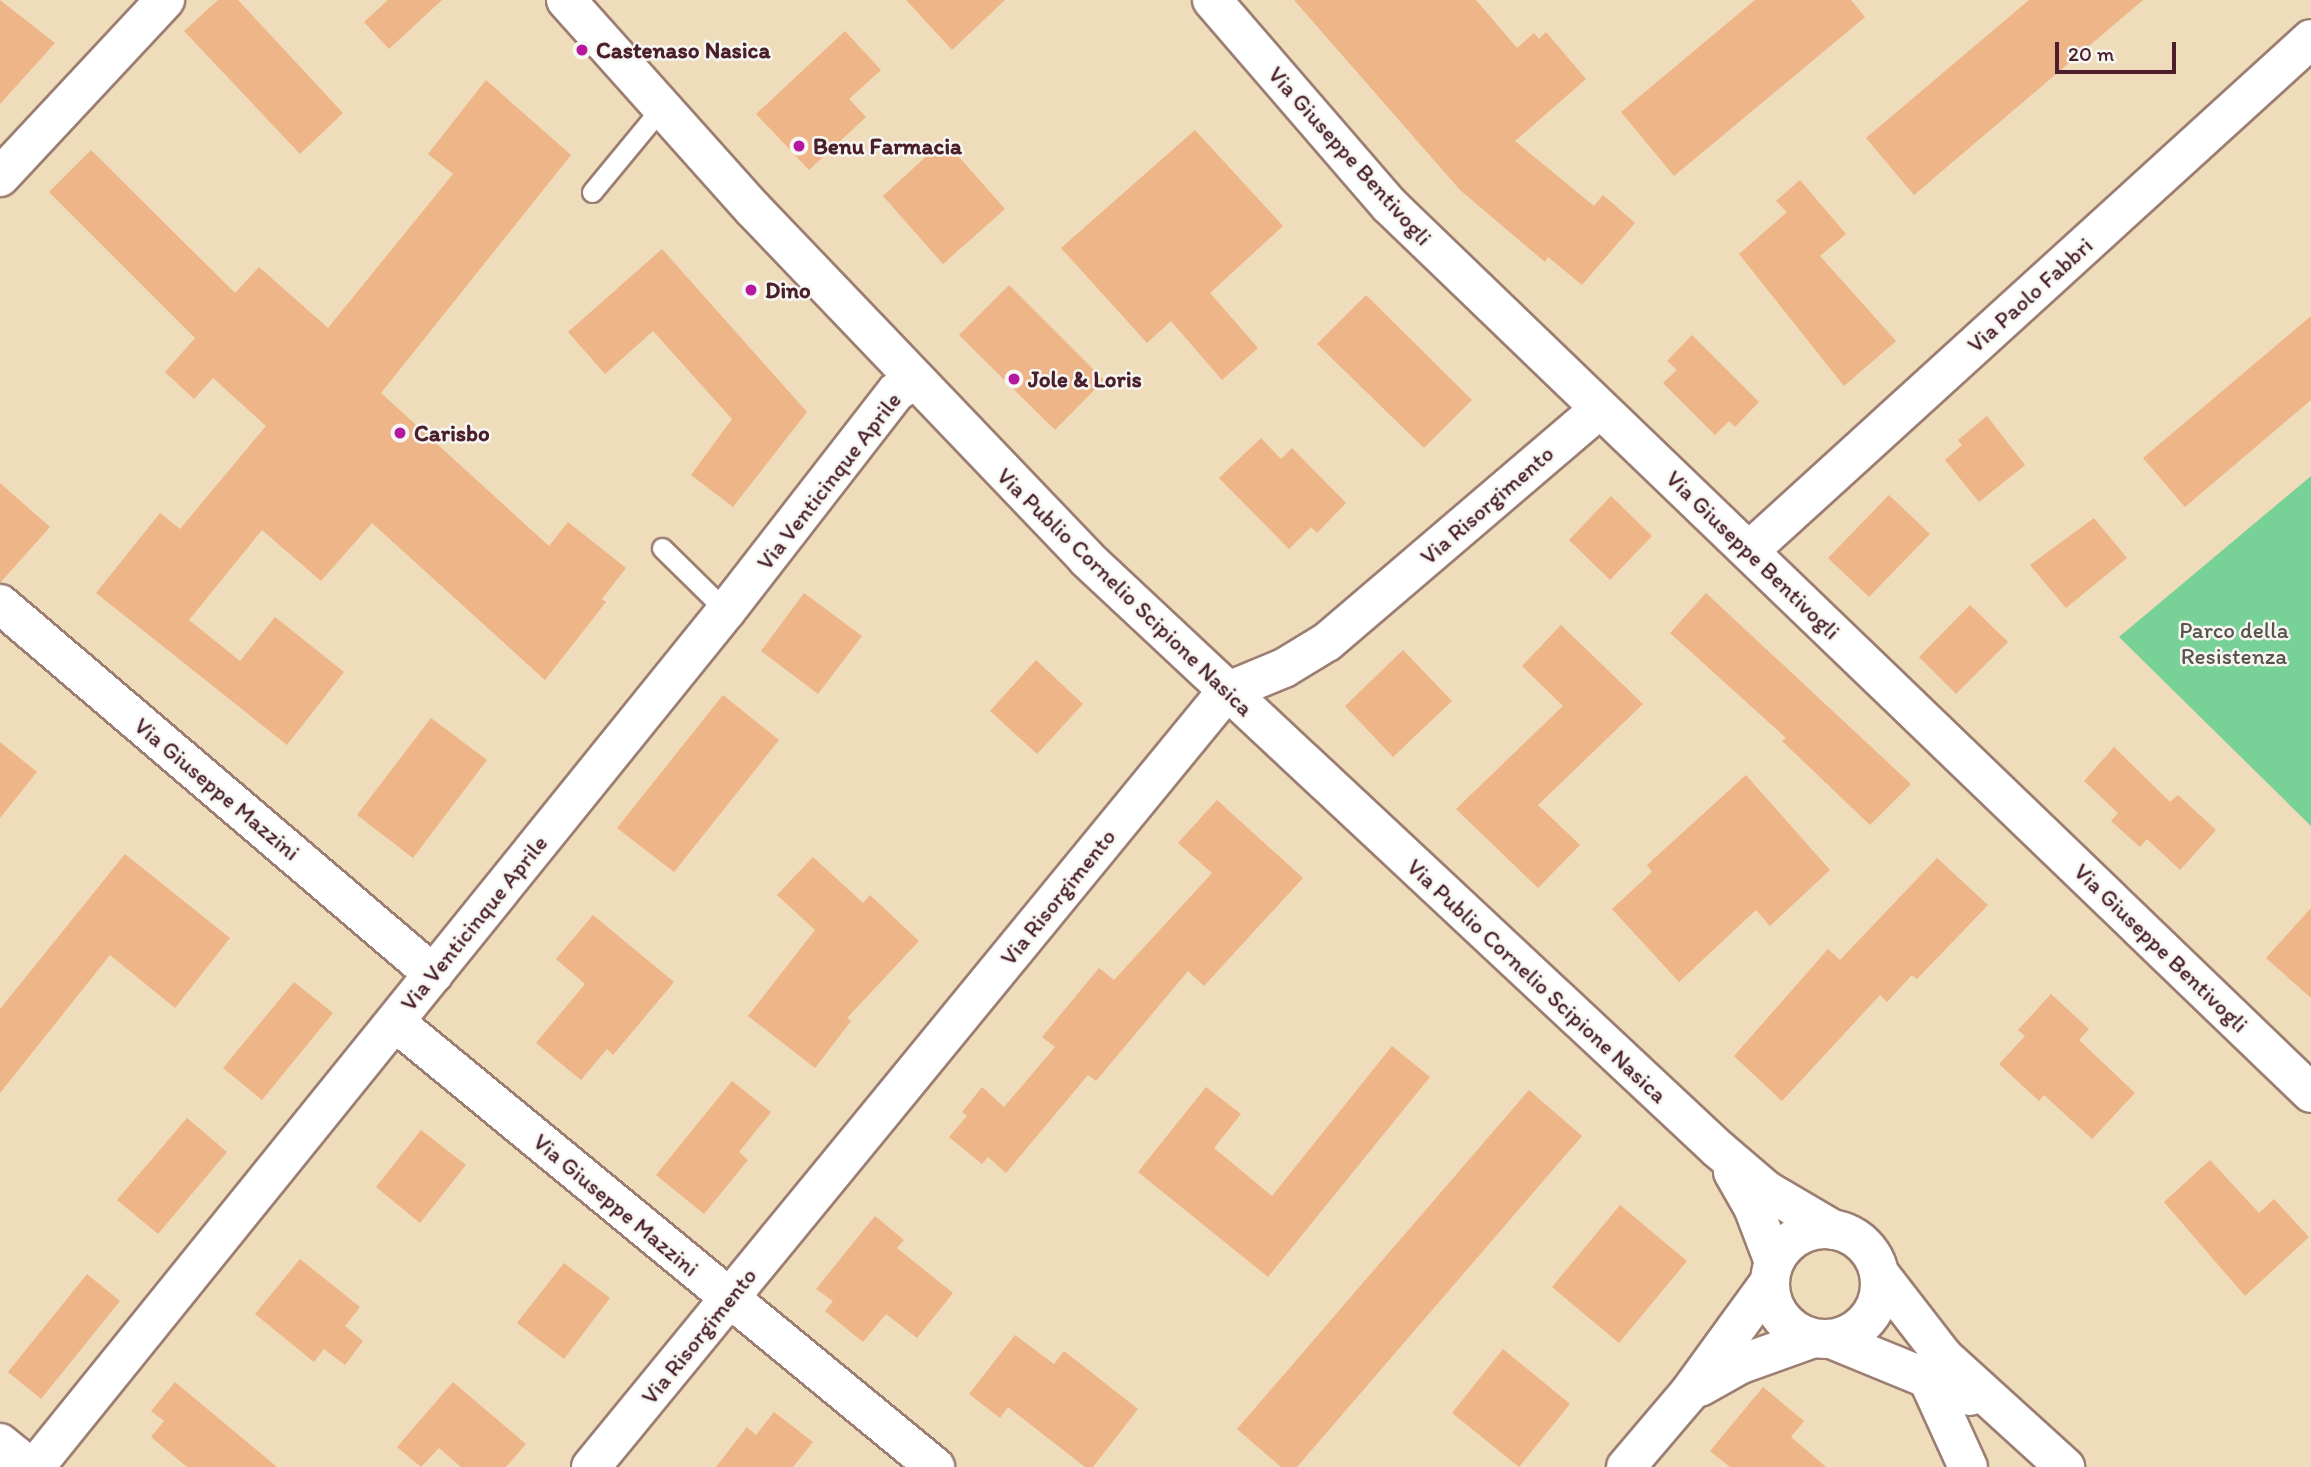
<!DOCTYPE html>
<style>
body{margin:0}
#map{position:relative;width:2311px;height:1467px;overflow:hidden;background:#efdcba;font-family:Itim,sans-serif}
div>[style]{position:absolute}
.green>*{inset:0;background:#78d197}
.building>*{inset:0;background:#eeb589}
.roads{filter:drop-shadow(2px 0 #9c7e72) drop-shadow(-2px 0 #9c7e72) drop-shadow(0 2px #9c7e72) drop-shadow(0 -2px #9c7e72)}
.service>*{height:19px;margin:-9.5px;padding:0 9.5px;transform-origin:9.5px;border-radius:9.5px;background:#fff}
.minor>*{height:38px;margin:-19px;padding:0 19px;transform-origin:19px;border-radius:19px;background:#fff}
.tertiary>*{height:38px;margin:-19px;padding:0 19px;transform-origin:19px;border-radius:19px;background:#fff}
.tertiary>.ring{margin:-19px;padding:0;box-sizing:content-box;background:none;border:38px solid #fff;border-radius:50%}
.dots>*{width:19px;height:19px;translate:-50% -50%;box-sizing:border-box;border:4px solid #f6f6f2;border-radius:50%}
span{translate:-50% -50%;white-space:nowrap;text-align:center;line-height:1.15;-webkit-text-stroke:5px #f6f6f2;paint-order:stroke}
.poi-label{font-size:23px;color:#4a1f2b;font-weight:700}
.left{translate:0 -50%;text-align:left}
.street-label{font-size:23px;color:#4a1f2b}
.park-label{font-size:23px;color:#58544b}
.scale{position:absolute;left:2055px;top:42px;width:121px;height:32px;box-sizing:border-box;border:4px solid #4a1f2b;border-top:0;padding-left:9px;font-size:21px;line-height:24px;white-space:nowrap;color:#4a1f2b;-webkit-text-stroke:5px #f6f6f2;paint-order:stroke}
</style>
<div id="map">
<div class="green">
<div style="clip-path:polygon(2311px 476px,2311px 826px,2119px 637px)"></div>
</div>
<div class="building">
<div style="clip-path:polygon(0 0,55px 43px,0 104px)"></div>
<div style="clip-path:polygon(218px 0,238px 0,343px 113px,300px 154px,184px 31px)"></div>
<div style="clip-path:polygon(388px 0,442px 0,389px 49px,364px 22px)"></div>
<div style="clip-path:polygon(906px 0,1005px 0,952px 50px)"></div>
<div style="clip-path:polygon(1294px 0,1476px 0,1517px 48px,1534px 33px,1539px 39px,1546px 32px,1586px 79px,1515px 141px,1594px 206px,1603px 195px,1635px 223px,1582px 285px,1548px 257px,1545px 262px,1460px 190px)"></div>
<div style="clip-path:polygon(1755px 0,1851px 0,1865px 17px,1674px 176px,1621px 112px)"></div>
<div style="clip-path:polygon(2029px 0,2143px 0,1914px 195px,1866px 138px)"></div>
<div style="clip-path:polygon(845px 31px,881px 70px,849px 99px,866px 117px,809px 170px,756px 114px)"></div>
<div style="clip-path:polygon(486px 80px,571px 155px,381px 393px,549px 546px,568px 522px,626px 568px,602px 599px,606px 602px,545px 680px,372px 523px,321px 581px,262px 530px,189px 620px,240px 661px,275px 617px,344px 672px,287px 745px,96px 593px,160px 513px,180px 529px,266px 426px,213px 378px,194px 399px,165px 372px,195px 338px,49px 192px,91px 150px,235px 293px,259px 267px,328px 328px,453px 174px,428px 154px)"></div>
<div style="clip-path:polygon(1195px 130px,1283px 226px,1210px 293px,1258px 348px,1222px 380px,1171px 321px,1147px 343px,1061px 248px)"></div>
<div style="clip-path:polygon(944px 140px,1005px 209px,943px 264px,883px 196px)"></div>
<div style="clip-path:polygon(1800px 180px,1846px 234px,1820px 256px,1896px 341px,1844px 386px,1739px 254px,1787px 212px,1776px 201px)"></div>
<div style="clip-path:polygon(662px 249px,807px 412px,733px 507px,691px 475px,732px 419px,653px 331px,605px 374px,568px 332px)"></div>
<div style="clip-path:polygon(1009px 285px,1104px 380px,1055px 430px,959px 335px)"></div>
<div style="clip-path:polygon(1366px 295px,1472px 400px,1424px 448px,1317px 344px)"></div>
<div style="clip-path:polygon(2311px 316px,2311px 400px,2185px 507px,2143px 458px)"></div>
<div style="clip-path:polygon(1692px 335px,1759px 402px,1735px 427px,1729px 421px,1715px 435px,1663px 383px,1677px 370px,1667px 361px)"></div>
<div style="clip-path:polygon(1987px 416px,2025px 465px,1979px 502px,1945px 460px,1962px 445px,1958px 440px)"></div>
<div style="clip-path:polygon(1261px 438px,1281px 459px,1292px 448px,1346px 503px,1317px 533px,1311px 527px,1289px 549px,1219px 478px)"></div>
<div style="clip-path:polygon(0 483px,50px 527px,0 583px)"></div>
<div style="clip-path:polygon(1889px 495px,1930px 534px,1869px 597px,1828px 558px)"></div>
<div style="clip-path:polygon(1611px 496px,1652px 536px,1610px 580px,1569px 540px)"></div>
<div style="clip-path:polygon(2094px 518px,2127px 558px,2066px 608px,2030px 565px)"></div>
<div style="clip-path:polygon(804px 593px,862px 636px,818px 694px,761px 651px)"></div>
<div style="clip-path:polygon(1706px 593px,1911px 784px,1870px 825px,1782px 741px,1786px 738px,1670px 633px)"></div>
<div style="clip-path:polygon(1970px 605px,2008px 642px,1956px 694px,1919px 657px)"></div>
<div style="clip-path:polygon(1561px 625px,1643px 704px,1538px 805px,1580px 845px,1538px 888px,1456px 809px,1563px 706px,1522px 666px)"></div>
<div style="clip-path:polygon(1403px 650px,1452px 701px,1393px 757px,1345px 706px)"></div>
<div style="clip-path:polygon(1036px 660px,1083px 704px,1037px 754px,990px 711px)"></div>
<div style="clip-path:polygon(723px 695px,779px 740px,674px 872px,617px 828px)"></div>
<div style="clip-path:polygon(431px 718px,487px 760px,413px 858px,357px 815px)"></div>
<div style="clip-path:polygon(0 742px,37px 772px,0 818px)"></div>
<div style="clip-path:polygon(2114px 747px,2170px 802px,2178px 795px,2216px 830px,2180px 870px,2147px 839px,2140px 847px,2111px 821px,2118px 813px,2084px 781px)"></div>
<div style="clip-path:polygon(1746px 775px,1830px 870px,1770px 926px,1756px 910px,1679px 982px,1612px 909px,1652px 872px,1647px 865px)"></div>
<div style="clip-path:polygon(1217px 800px,1303px 878px,1204px 986px,1188px 971px,1096px 1081px,1088px 1075px,1006px 1173px,988px 1157px,982px 1164px,949px 1137px,967px 1116px,962px 1112px,982px 1087px,1004px 1107px,1055px 1047px,1042px 1037px,1099px 968px,1114px 980px,1212px 873px,1178px 843px)"></div>
<div style="clip-path:polygon(125px 854px,230px 938px,175px 1008px,110px 955px,0 1093px,0 1009px)"></div>
<div style="clip-path:polygon(813px 857px,863px 903px,870px 895px,919px 941px,847px 1018px,851px 1021px,815px 1068px,748px 1016px,815px 930px,777px 895px)"></div>
<div style="clip-path:polygon(1937px 858px,1988px 905px,1917px 979px,1912px 975px,1887px 1002px,1880px 995px,1782px 1101px,1734px 1056px,1828px 949px,1840px 960px)"></div>
<div style="clip-path:polygon(2311px 908px,2311px 998px,2266px 958px)"></div>
<div style="clip-path:polygon(593px 915px,674px 982px,613px 1055px,607px 1049px,581px 1080px,536px 1043px,585px 984px,556px 959px)"></div>
<div style="clip-path:polygon(294px 982px,333px 1013px,262px 1100px,223px 1068px)"></div>
<div style="clip-path:polygon(2051px 994px,2089px 1029px,2079px 1040px,2135px 1093px,2092px 1139px,2044px 1095px,2039px 1101px,1999px 1064px,2025px 1036px,2018px 1030px)"></div>
<div style="clip-path:polygon(1392px 1046px,1430px 1077px,1268px 1277px,1138px 1172px,1206px 1087px,1241px 1114px,1214px 1148px,1272px 1196px)"></div>
<div style="clip-path:polygon(732px 1081px,771px 1112px,739px 1152px,748px 1160px,704px 1214px,656px 1175px)"></div>
<div style="clip-path:polygon(1529px 1090px,1582px 1136px,1297px 1467px,1281px 1467px,1237px 1429px)"></div>
<div style="clip-path:polygon(187px 1118px,227px 1152px,158px 1234px,117px 1200px)"></div>
<div style="clip-path:polygon(421px 1130px,466px 1165px,420px 1223px,376px 1187px)"></div>
<div style="clip-path:polygon(2210px 1160px,2259px 1213px,2274px 1199px,2309px 1237px,2245px 1296px,2164px 1202px)"></div>
<div style="clip-path:polygon(1620px 1205px,1687px 1261px,1619px 1343px,1552px 1287px)"></div>
<div style="clip-path:polygon(875px 1216px,904px 1240px,897px 1248px,953px 1293px,917px 1338px,886px 1314px,863px 1342px,825px 1311px,833px 1301px,816px 1289px)"></div>
<div style="clip-path:polygon(300px 1259px,360px 1307px,345px 1326px,363px 1341px,345px 1365px,324px 1349px,314px 1362px,255px 1314px)"></div>
<div style="clip-path:polygon(564px 1263px,610px 1298px,564px 1359px,517px 1323px)"></div>
<div style="clip-path:polygon(87px 1274px,120px 1301px,41px 1399px,8px 1372px)"></div>
<div style="clip-path:polygon(1015px 1335px,1054px 1364px,1064px 1351px,1138px 1409px,1093px 1467px,1085px 1467px,1008px 1407px,1000px 1418px,969px 1394px)"></div>
<div style="clip-path:polygon(1503px 1349px,1570px 1404px,1519px 1467px,1452px 1413px)"></div>
<div style="clip-path:polygon(175px 1382px,277px 1467px,187px 1467px,151px 1437px,164px 1421px,151px 1411px)"></div>
<div style="clip-path:polygon(453px 1382px,526px 1444px,506px 1467px,461px 1467px,439px 1448px,421px 1467px,397px 1447px)"></div>
<div style="clip-path:polygon(1763px 1387px,1804px 1421px,1791px 1437px,1826px 1467px,1730px 1467px,1710px 1451px)"></div>
<div style="clip-path:polygon(774px 1412px,813px 1442px,793px 1467px,716px 1467px,747px 1427px,756px 1435px)"></div>
</div>
<div class="roads">
<div class="service">
<div style="left:592px;top:192px;width:110px;rotate:-50.5deg"></div>
<div style="left:662px;top:548px;width:90px;rotate:44.5deg"></div>
</div>
<div class="minor">
<div style="left:1212px;top:0;width:271px;rotate:49.2deg"></div>
<div style="left:1389px;top:205px;width:1280px;rotate:43.92deg"></div>
<div style="left:0;top:177px;width:242px;rotate:-47deg"></div>
<div style="left:1749px;top:551px;width:760px;rotate:-42.33deg"></div>
<div style="left:0;top:604px;width:570px;rotate:40.51deg"></div>
<div style="left:395px;top:1022px;width:700px;rotate:39.49deg"></div>
<div style="left:1926px;top:1375px;width:101px;rotate:65.5deg"></div>
<div style="left:1700px;top:1387px;width:47px;rotate:-29.3deg"></div>
<div style="left:1741px;top:1364px;width:77px;rotate:-19.6deg"></div>
<div style="left:0;top:1443px;width:38px;rotate:39deg"></div>
<div style="left:35px;top:1467px;width:1100px;rotate:-51.09deg"></div>
<div style="left:726px;top:611px;width:277px;rotate:-52.2deg"></div>
<div style="left:896px;top:392px;width:22px;rotate:-34deg"></div>
<div style="left:591px;top:1467px;width:1002px;rotate:-50.67deg"></div>
<div style="left:1226px;top:692px;width:63px;rotate:-22.5deg"></div>
<div style="left:1284px;top:668px;width:50px;rotate:-31.2deg"></div>
<div style="left:1327px;top:642px;width:359px;rotate:-40.5deg"></div>
<div style="left:1626px;top:1467px;width:97px;rotate:-49.6deg"></div>
<div style="left:1689px;top:1393px;width:136px;rotate:-54deg"></div>
</div>
<div class="tertiary">
<div style="left:566px;top:0;width:280px;rotate:48.2deg"></div>
<div style="left:753px;top:209px;width:482px;rotate:46.3deg"></div>
<div style="left:1086px;top:558px;width:865px;rotate:43.08deg"></div>
<div style="left:1718px;top:1149px;width:63px;rotate:40.5deg"></div>
<div style="left:1766px;top:1190px;width:79px;rotate:30.5deg"></div>
<div style="left:1733px;top:1172px;width:40px;rotate:60.3deg"></div>
<div style="left:1753px;top:1207px;width:59px;rotate:69.1deg"></div>
<div class="ring" style="left:1770px;top:1229px;width:72px;height:72px"></div>
<div style="left:1879px;top:1273px;width:106px;rotate:52.3deg"></div>
<div style="left:1944px;top:1357px;width:164px;rotate:42.3deg"></div>
<div style="left:1831px;top:1339px;width:150px;rotate:22.3deg"></div>
</div>
</div>
<div class="dots">
<div style="left:582px;top:50px;background:#b5179e"></div>
<div style="left:799px;top:146px;background:#b5179e"></div>
<div style="left:751px;top:290px;background:#b5179e"></div>
<div style="left:1014px;top:379px;background:#b5179e"></div>
<div style="left:400px;top:433px;background:#b5179e"></div>
</div>
<div class="poi-label">
<span class="left" style="left:596px;top:50px">Castenaso Nasica</span>
<span class="left" style="left:813px;top:146px">Benu Farmacia</span>
<span class="left" style="left:765px;top:290px">Dino</span>
<span class="left" style="left:1028px;top:379px">Jole &amp; Loris</span>
<span class="left" style="left:414px;top:433px">Carisbo</span>
</div>
<div class="street-label">
<span style="left:1350px;top:156px;rotate:48deg">Via Giuseppe Bentivogli</span>
<span style="left:2030px;top:295px;rotate:-42deg">Via Paolo Fabbri</span>
<span style="left:829px;top:481px;rotate:-52deg">Via Venticinque Aprile</span>
<span style="left:1487px;top:505px;rotate:-41deg">Via Risorgimento</span>
<span style="left:1753px;top:555px;rotate:44deg">Via Giuseppe Bentivogli</span>
<span style="left:1125px;top:592px;rotate:44deg">Via Publio Cornelio Scipione Nasica</span>
<span style="left:217px;top:789px;rotate:40deg">Via Giuseppe Mazzini</span>
<span style="left:1058px;top:897px;rotate:-51deg">Via Risorgimento</span>
<span style="left:474px;top:923px;rotate:-51deg">Via Venticinque Aprile</span>
<span style="left:2161px;top:948px;rotate:44deg">Via Giuseppe Bentivogli</span>
<span style="left:1537px;top:981px;rotate:43deg">Via Publio Cornelio Scipione Nasica</span>
<span style="left:616px;top:1205px;rotate:40deg">Via Giuseppe Mazzini</span>
<span style="left:699px;top:1336px;rotate:-51deg">Via Risorgimento</span>
</div>
<div class="park-label">
<span style="left:2234px;top:643px">Parco della<br>Resistenza</span>
</div>
<div class="scale">20 m</div>
</div>
